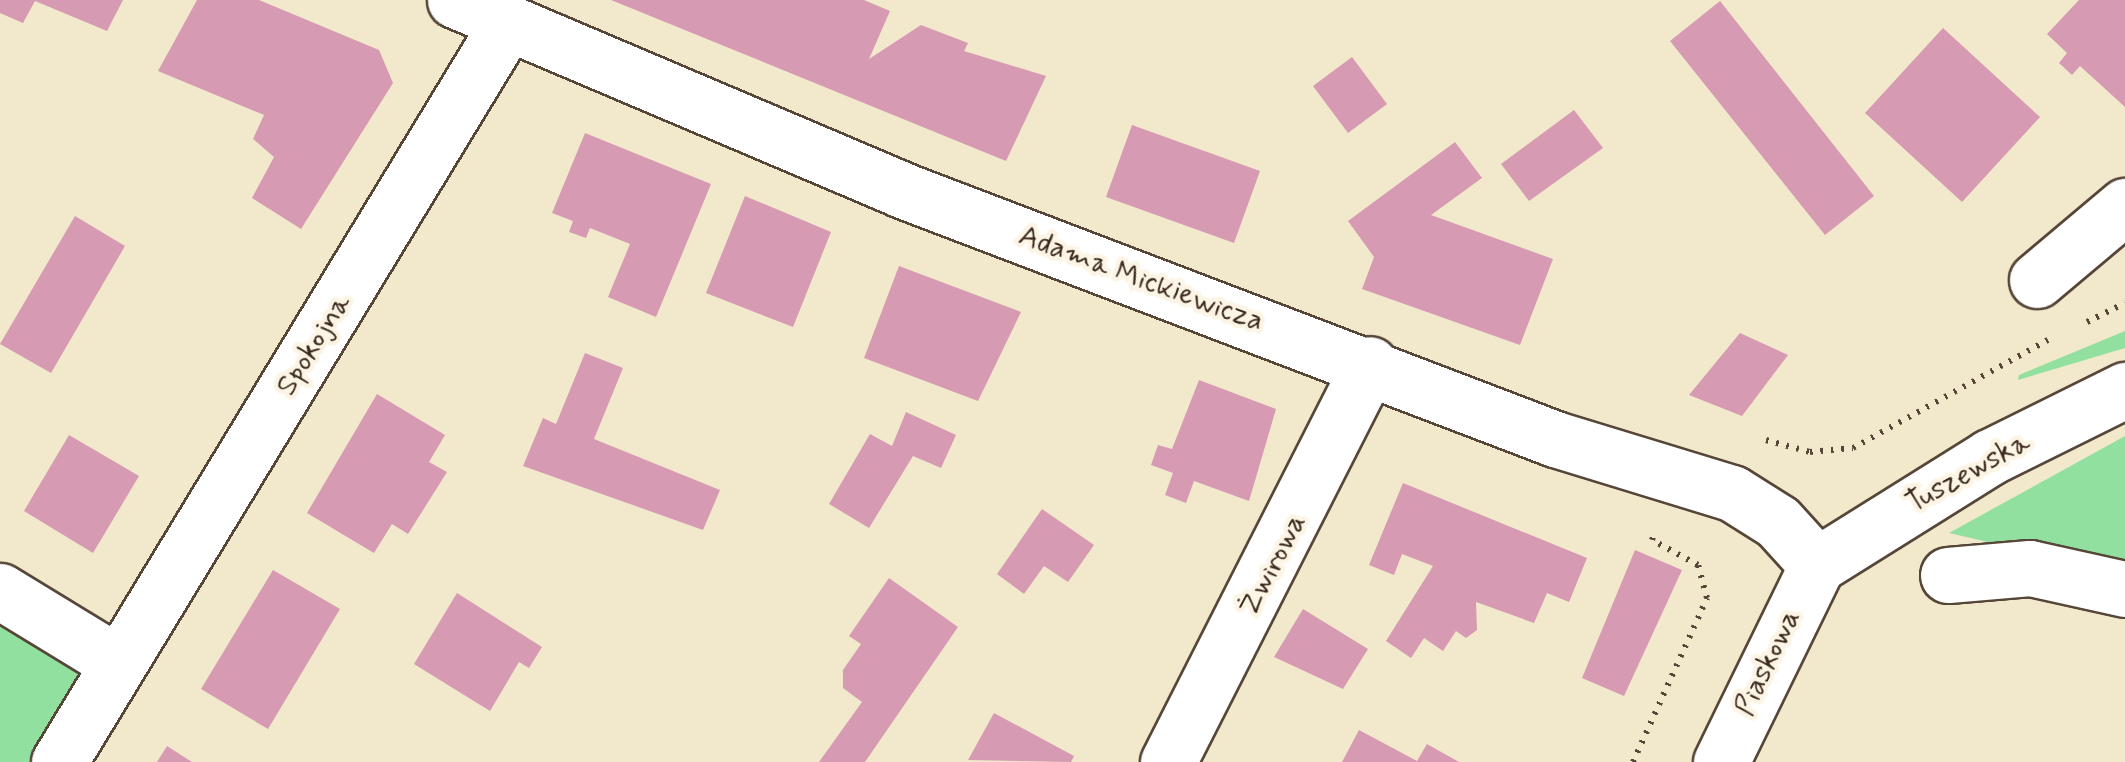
<!DOCTYPE html>
<meta charset="utf-8">
<style>
body{margin:0}
#map{position:relative;width:2125px;height:762px;overflow:hidden;background:#f2e8cc;font-family:Mynerve,sans-serif}
div>[style]{position:absolute}
.green>*{inset:0;background:#92e09f}
.building>*{inset:0;background:#d69bb3}
.path>*{height:6px;margin-top:-3px;transform-origin:0;background:repeating-linear-gradient(90deg,#564638 0 2.5px,transparent 0 10.5px)}
.roads{filter:drop-shadow(2px 0 #564638) drop-shadow(-2px 0 #564638) drop-shadow(0 2px #564638) drop-shadow(0 -2px #564638)}
.minor>*{height:55px;margin:-27.5px;padding:0 27.5px;transform-origin:27.5px;border-radius:27.5px;background:#fff}
span{translate:-50% -50%;white-space:nowrap;text-align:center;line-height:1.15;-webkit-text-stroke:9px #fcf5e5;paint-order:stroke}
.street-label{font-size:30px;color:#3b2a1e}
</style>
<div id="map">
<div class="green">
<div style="clip-path:polygon(2125px 331px,2125px 348px,2018px 380px,2019px 375px)"></div>
<div style="clip-path:polygon(2125px 436px,2125px 574px,1949px 533px)"></div>
<div style="clip-path:polygon(0 612px,91px 670px,40px 762px,0 762px)"></div>
</div>
<div class="building">
<div style="clip-path:polygon(0 0,123px 0,107px 31px,35px 1px,23px 23px,0 13px)"></div>
<div style="clip-path:polygon(197px 0,259px 0,379px 50px,393px 83px,301px 229px,252px 198px,274px 157px,253px 139px,264px 115px,158px 71px)"></div>
<div style="clip-path:polygon(611px 0,864px 0,890px 11px,869px 59px,921px 25px,968px 43px,964px 51px,1046px 76px,1006px 161px)"></div>
<div style="clip-path:polygon(2079px 0,2125px 0,2125px 107px,2080px 66px,2072px 75px,2059px 63px,2067px 53px,2047px 34px)"></div>
<div style="clip-path:polygon(1720px 1px,1874px 196px,1825px 235px,1670px 41px)"></div>
<div style="clip-path:polygon(1943px 28px,2040px 117px,1962px 202px,1865px 113px)"></div>
<div style="clip-path:polygon(1352px 57px,1387px 104px,1348px 133px,1313px 86px)"></div>
<div style="clip-path:polygon(1574px 110px,1603px 148px,1529px 201px,1501px 164px)"></div>
<div style="clip-path:polygon(1132px 125px,1260px 171px,1234px 243px,1106px 197px)"></div>
<div style="clip-path:polygon(585px 133px,711px 184px,656px 317px,608px 297px,630px 244px,590px 228px,586px 238px,569px 232px,573px 221px,552px 213px)"></div>
<div style="clip-path:polygon(1455px 142px,1482px 178px,1431px 215px,1553px 259px,1520px 345px,1362px 289px,1374px 257px,1348px 221px)"></div>
<div style="clip-path:polygon(745px 196px,831px 232px,793px 327px,706px 293px)"></div>
<div style="clip-path:polygon(75px 216px,125px 246px,51px 373px,0 344px)"></div>
<div style="clip-path:polygon(899px 266px,1021px 312px,978px 401px,864px 358px)"></div>
<div style="clip-path:polygon(1740px 333px,1788px 355px,1742px 416px,1689px 395px)"></div>
<div style="clip-path:polygon(585px 353px,623px 368px,594px 439px,720px 490px,703px 530px,523px 466px,543px 418px,556px 424px)"></div>
<div style="clip-path:polygon(1199px 380px,1276px 409px,1249px 501px,1194px 481px,1186px 503px,1165px 495px,1173px 473px,1151px 465px,1158px 445px,1172px 449px)"></div>
<div style="clip-path:polygon(377px 394px,445px 435px,429px 462px,447px 472px,408px 534px,392px 524px,374px 553px,307px 513px)"></div>
<div style="clip-path:polygon(906px 412px,956px 435px,941px 468px,913px 456px,869px 528px,829px 504px,870px 434px,892px 446px)"></div>
<div style="clip-path:polygon(69px 435px,139px 476px,93px 553px,24px 511px)"></div>
<div style="clip-path:polygon(1403px 483px,1587px 558px,1569px 602px,1547px 593px,1534px 623px,1476px 602px,1477px 630px,1466px 638px,1456px 631px,1443px 651px,1424px 638px,1411px 658px,1386px 641px,1433px 566px,1402px 554px,1394px 575px,1369px 565px)"></div>
<div style="clip-path:polygon(1042px 509px,1094px 545px,1068px 582px,1044px 566px,1024px 594px,997px 574px)"></div>
<div style="clip-path:polygon(1635px 550px,1682px 570px,1624px 696px,1582px 678px)"></div>
<div style="clip-path:polygon(273px 570px,340px 609px,268px 729px,201px 689px)"></div>
<div style="clip-path:polygon(889px 578px,958px 627px,865px 762px,819px 762px,862px 702px,843px 688px,843px 670px,861px 644px,849px 636px)"></div>
<div style="clip-path:polygon(457px 593px,542px 647px,529px 668px,519px 662px,490px 711px,414px 664px)"></div>
<div style="clip-path:polygon(1303px 609px,1368px 649px,1343px 689px,1274px 657px)"></div>
<div style="clip-path:polygon(994px 713px,1074px 756px,1071px 762px,968px 760px)"></div>
<div style="clip-path:polygon(1359px 730px,1417px 761px,1427px 744px,1459px 762px,1342px 762px)"></div>
<div style="clip-path:polygon(167px 746px,192px 762px,157px 762px)"></div>
</div>
<div class="path">
<div style="left:2087px;top:322px;width:42px;rotate:-26.6deg"></div>
<div style="left:1766px;top:440px;width:46px;rotate:15.3deg"></div>
<div style="left:1810px;top:452px;width:43px;rotate:-5.3deg"></div>
<div style="left:1853px;top:448px;width:223px;rotate:-29deg"></div>
<div style="left:1633px;top:762px;width:180px;rotate:-65.7deg"></div>
<div style="left:1707px;top:598px;width:34px;rotate:-105deg"></div>
<div style="left:1698px;top:565px;width:52px;rotate:-151.5deg"></div>
<div style="left:1652px;top:540px;width:10px;rotate:-73deg"></div>
</div>
<div class="roads">
<div class="minor">
<div style="left:455px;top:0;width:486px;rotate:23deg"></div>
<div style="left:902px;top:190px;width:699px;rotate:20.87deg"></div>
<div style="left:1555px;top:439px;width:185px;rotate:17deg"></div>
<div style="left:1732px;top:493px;width:54px;rotate:32.2deg"></div>
<div style="left:1778px;top:522px;width:58px;rotate:47.8deg"></div>
<div style="left:2037px;top:280px;width:115px;rotate:-40.1deg"></div>
<div style="left:1948px;top:575px;width:82px;rotate:-4.9deg"></div>
<div style="left:2030px;top:568px;width:97px;rotate:12.5deg"></div>
<div style="left:0;top:591px;width:138px;rotate:31.4deg"></div>
<div style="left:59px;top:762px;width:863px;rotate:-58.74deg"></div>
<div style="left:1168px;top:762px;width:446px;rotate:-63.1deg"></div>
<div style="left:1721px;top:762px;width:219px;rotate:-64deg"></div>
<div style="left:1817px;top:565px;width:204px;rotate:-32deg"></div>
<div style="left:1990px;top:457px;width:151px;rotate:-26.4deg"></div>
</div>
</div>
<div class="street-label">
<span style="left:1141px;top:279px;rotate:20deg">Adama Mickiewicza</span>
<span style="left:314px;top:345px;rotate:-58deg">Spokojna</span>
<span style="left:1968px;top:473px;rotate:-29deg">Tuszewska</span>
<span style="left:1273px;top:565px;rotate:-62deg">Żwirowa</span>
<span style="left:1768px;top:663px;rotate:-64deg">Piaskowa</span>
</div>
</div>
